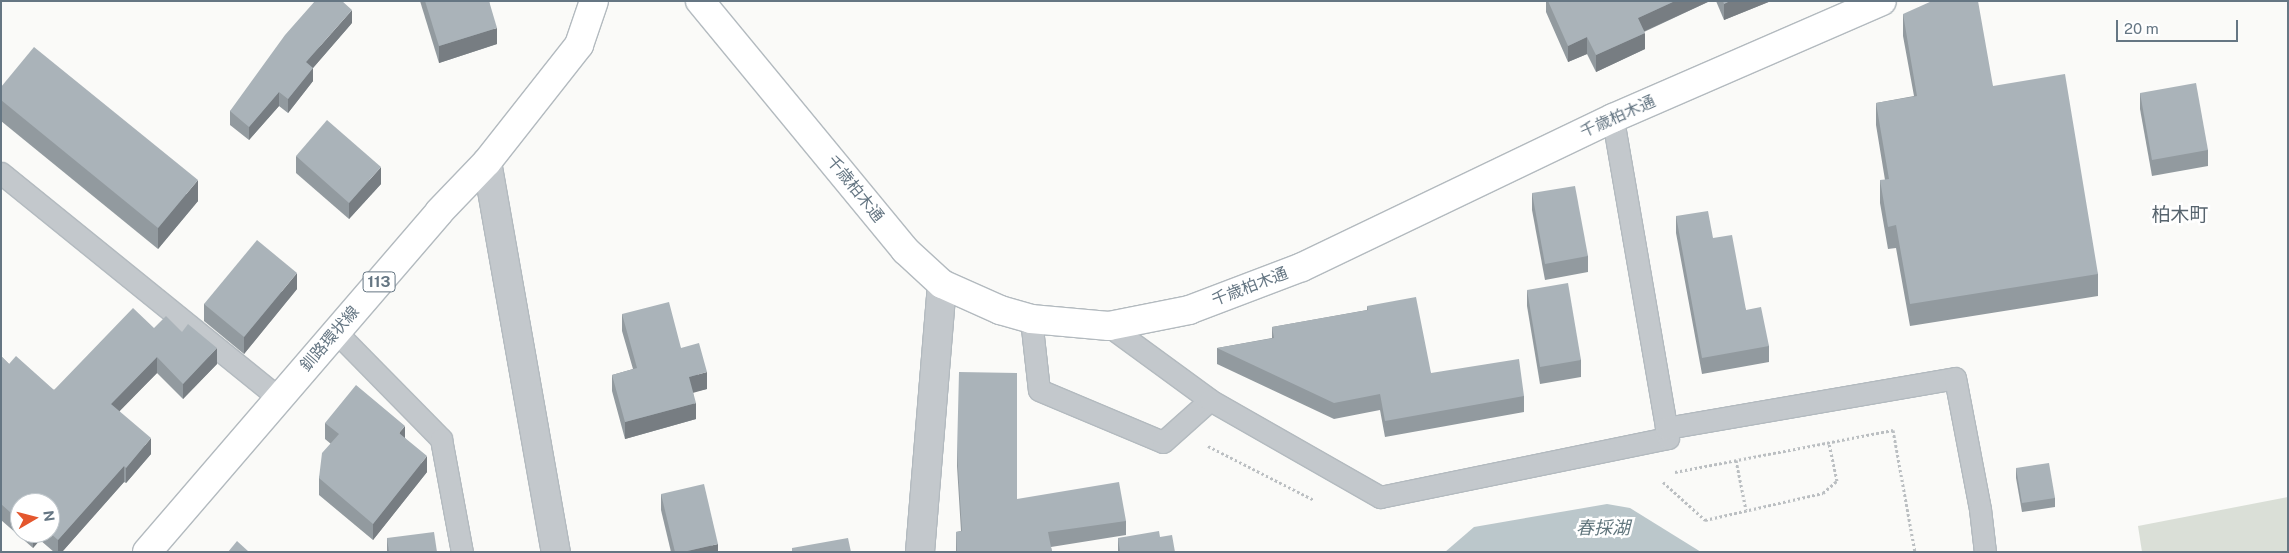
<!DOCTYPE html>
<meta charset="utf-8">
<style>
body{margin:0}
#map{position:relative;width:2289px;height:553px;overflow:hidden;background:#fafaf8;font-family:"Public Sans","Noto Sans JP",sans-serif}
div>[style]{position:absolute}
.green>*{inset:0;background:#dadfd7}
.water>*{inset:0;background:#bbc7cb}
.path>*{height:3px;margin-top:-1.5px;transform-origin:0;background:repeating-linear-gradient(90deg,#bbbfc2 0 2.5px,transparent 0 5px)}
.roads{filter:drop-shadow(1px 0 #b3babf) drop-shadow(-1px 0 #b3babf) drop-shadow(0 1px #b3babf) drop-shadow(0 -1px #b3babf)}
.lane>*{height:21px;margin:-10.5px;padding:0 10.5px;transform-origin:10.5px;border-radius:10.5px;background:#c3c8cc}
.street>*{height:28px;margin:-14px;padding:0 14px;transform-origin:14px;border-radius:14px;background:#c3c8cc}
.secondary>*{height:28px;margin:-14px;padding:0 14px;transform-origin:14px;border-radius:14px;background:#fff}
.primary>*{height:28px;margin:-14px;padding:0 14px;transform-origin:14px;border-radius:14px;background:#fff}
.wall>*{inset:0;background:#929a9f}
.shaded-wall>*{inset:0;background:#777d82}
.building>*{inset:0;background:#aab3b9}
span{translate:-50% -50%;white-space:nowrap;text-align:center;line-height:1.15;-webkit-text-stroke:5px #fff;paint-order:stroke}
.shield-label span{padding:1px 4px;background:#fff;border:1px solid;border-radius:4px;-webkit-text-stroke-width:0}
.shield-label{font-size:15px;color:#657683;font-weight:700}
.street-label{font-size:16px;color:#657683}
.water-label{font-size:18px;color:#60757c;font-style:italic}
.quarter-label{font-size:19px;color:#57646e}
.frame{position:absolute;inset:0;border:2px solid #657683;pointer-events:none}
.north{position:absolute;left:10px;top:493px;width:50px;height:50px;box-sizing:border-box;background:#fff;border:1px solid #c1c8cd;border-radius:50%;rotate:82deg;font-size:14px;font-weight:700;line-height:20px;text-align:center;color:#657683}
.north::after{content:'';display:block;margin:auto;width:18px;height:22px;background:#e4572e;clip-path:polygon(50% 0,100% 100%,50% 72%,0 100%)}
.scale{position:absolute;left:2116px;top:20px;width:122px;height:22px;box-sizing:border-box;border:2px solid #657683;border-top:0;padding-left:6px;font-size:15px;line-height:18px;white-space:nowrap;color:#657683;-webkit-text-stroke:4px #fff;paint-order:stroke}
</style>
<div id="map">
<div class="green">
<div style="clip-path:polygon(2288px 497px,2288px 552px,2142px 552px,2138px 526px)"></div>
</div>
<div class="water">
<div style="clip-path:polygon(1607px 504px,1630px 508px,1701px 552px,1445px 552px,1474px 527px)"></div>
</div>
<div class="path">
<div style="left:1208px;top:446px;width:119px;rotate:27deg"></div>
<div style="left:1736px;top:460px;width:51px;rotate:78.7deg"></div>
<div style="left:1675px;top:472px;width:222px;rotate:-10.9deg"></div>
<div style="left:1893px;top:430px;width:124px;rotate:79.8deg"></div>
<div style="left:1663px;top:482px;width:57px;rotate:42.1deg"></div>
<div style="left:1705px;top:520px;width:121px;rotate:-12.9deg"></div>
<div style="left:1823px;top:493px;width:18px;rotate:-41deg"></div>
<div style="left:1837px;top:481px;width:40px;rotate:-102deg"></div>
</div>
<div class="roads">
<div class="lane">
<div style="left:1px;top:173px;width:358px;rotate:39deg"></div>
<div style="left:1031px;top:319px;width:71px;rotate:83.6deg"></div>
<div style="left:1039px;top:390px;width:134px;rotate:22.8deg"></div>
<div style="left:1163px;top:442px;width:63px;rotate:-41.8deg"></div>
<div style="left:1109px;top:326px;width:125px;rotate:36.2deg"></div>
<div style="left:1210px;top:400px;width:196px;rotate:29.7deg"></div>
<div style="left:1380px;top:497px;width:294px;rotate:-11.6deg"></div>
<div style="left:1668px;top:438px;width:325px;rotate:-99.8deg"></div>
<div style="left:336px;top:332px;width:150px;rotate:45.5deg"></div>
<div style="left:441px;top:439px;width:115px;rotate:79.5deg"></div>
<div style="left:1666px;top:428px;width:293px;rotate:-9.8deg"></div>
<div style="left:1955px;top:378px;width:133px;rotate:79.2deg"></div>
<div style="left:1980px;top:509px;width:43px;rotate:83.4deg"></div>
</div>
<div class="street">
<div style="left:487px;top:162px;width:396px;rotate:80deg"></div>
<div style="left:920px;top:552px;width:269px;rotate:-85.3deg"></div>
</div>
<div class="secondary">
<div style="left:700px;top:1px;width:323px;rotate:50.5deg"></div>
<div style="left:905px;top:250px;width:50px;rotate:42.6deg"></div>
<div style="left:942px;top:284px;width:64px;rotate:24.1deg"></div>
<div style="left:1000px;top:310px;width:32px;rotate:16deg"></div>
<div style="left:1031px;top:319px;width:78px;rotate:5.1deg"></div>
<div style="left:1109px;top:326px;width:82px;rotate:-11.3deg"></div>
<div style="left:1189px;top:310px;width:121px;rotate:-20.8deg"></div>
<div style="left:1302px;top:267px;width:345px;rotate:-25.6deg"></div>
<div style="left:1613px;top:118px;width:293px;rotate:-23.5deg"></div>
</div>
<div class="primary">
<div style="left:147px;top:552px;width:448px;rotate:-49.3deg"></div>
<div style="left:439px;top:212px;width:69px;rotate:-46.2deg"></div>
<div style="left:487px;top:162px;width:149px;rotate:-51.8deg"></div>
<div style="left:579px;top:45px;width:46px;rotate:-71.2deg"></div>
</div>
</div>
<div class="wall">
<div style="clip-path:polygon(420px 1px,489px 1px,497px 44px,439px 63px)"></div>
<div style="clip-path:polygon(1546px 1px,1710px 1px,1644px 32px,1645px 49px,1596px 72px,1587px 54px,1568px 62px,1546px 12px)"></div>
<div style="clip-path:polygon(1716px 1px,1771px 1px,1724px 20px)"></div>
<div style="clip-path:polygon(1903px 14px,1993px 86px,2098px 274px,2098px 296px,1910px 326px,1896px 248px,1888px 249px,1880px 203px,1880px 180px,1885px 180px,1876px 125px,1876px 103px,1914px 96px,1903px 36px)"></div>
<div style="clip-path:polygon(352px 23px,313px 68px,313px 81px,288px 113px,279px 106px,249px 140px,230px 125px,230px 111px)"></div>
<div style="clip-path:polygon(1px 87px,198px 201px,158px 249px,1px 121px)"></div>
<div style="clip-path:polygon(2140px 93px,2208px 150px,2208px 166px,2152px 176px,2140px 109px)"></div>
<div style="clip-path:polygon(296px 156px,381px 184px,349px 219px,296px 173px)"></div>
<div style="clip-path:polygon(1532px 193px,1588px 256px,1588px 272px,1545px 280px,1532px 210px)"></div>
<div style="clip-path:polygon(1676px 216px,1713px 238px,1746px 310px,1769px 346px,1769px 362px,1702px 374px,1676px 233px)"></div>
<div style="clip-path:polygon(297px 289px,244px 354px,204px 321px,204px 304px)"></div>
<div style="clip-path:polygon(1527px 290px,1581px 360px,1581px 377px,1540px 384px,1527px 306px)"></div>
<div style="clip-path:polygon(1367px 306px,1431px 373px,1524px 396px,1524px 412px,1385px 437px,1380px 410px,1334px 419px,1217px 364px,1217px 348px,1272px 338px,1272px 327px,1367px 310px)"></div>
<div style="clip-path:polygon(622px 314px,681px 348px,707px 389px,693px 392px,696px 419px,625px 439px,612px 391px,612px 375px,633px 369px,622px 331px)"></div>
<div style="clip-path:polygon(evenodd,154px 328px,182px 332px,217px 364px,183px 399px,157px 373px,119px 411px,151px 454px,126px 483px,124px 482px,62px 552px,54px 552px,40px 540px,33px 548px,1px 520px,1px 356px,9px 364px,54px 390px,154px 328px,20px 503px,50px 533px,20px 533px,20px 503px)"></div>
<div style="clip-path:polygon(325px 423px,405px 438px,427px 472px,373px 540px,319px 495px,319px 478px,331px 444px,325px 439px)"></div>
<div style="clip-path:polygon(957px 452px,1017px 499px,1126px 521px,1126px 535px,1051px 547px,1052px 552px,956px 552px,956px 532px,961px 531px,957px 466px)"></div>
<div style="clip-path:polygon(2016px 468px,2055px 498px,2055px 507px,2022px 512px,2016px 478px)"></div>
<div style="clip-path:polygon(661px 494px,718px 552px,671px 552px,661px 510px)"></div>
<div style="clip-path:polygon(1160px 537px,1175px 552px,1118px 552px,1118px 538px)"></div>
<div style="clip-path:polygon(387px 538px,437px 552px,387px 552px)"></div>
</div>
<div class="shaded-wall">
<div style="clip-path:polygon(1675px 1px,1710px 1px,1638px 34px,1638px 18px)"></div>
<div style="clip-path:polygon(1730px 1px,1771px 1px,1724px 20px,1724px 4px)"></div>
<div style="clip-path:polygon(352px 10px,352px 23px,306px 76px,306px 62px)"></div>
<div style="clip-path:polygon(497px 28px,497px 44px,439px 63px,439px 46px)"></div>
<div style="clip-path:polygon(1645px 33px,1645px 49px,1596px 72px,1596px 55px)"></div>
<div style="clip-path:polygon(1587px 37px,1587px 54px,1568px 62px,1568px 46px)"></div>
<div style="clip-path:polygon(313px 68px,313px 81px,288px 113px,288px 99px)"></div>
<div style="clip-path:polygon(279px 92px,279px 106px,249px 140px,249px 127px)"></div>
<div style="clip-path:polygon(381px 167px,381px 184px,349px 219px,349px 203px)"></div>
<div style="clip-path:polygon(198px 180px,198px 201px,158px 249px,158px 228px)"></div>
<div style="clip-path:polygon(297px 273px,297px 289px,244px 354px,244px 337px)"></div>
<div style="clip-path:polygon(217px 348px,217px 364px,183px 399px,183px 384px)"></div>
<div style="clip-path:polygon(157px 357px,157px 373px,111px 420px,111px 404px)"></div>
<div style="clip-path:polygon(707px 372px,707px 389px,689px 394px,689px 377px)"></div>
<div style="clip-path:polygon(696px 403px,696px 419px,625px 439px,625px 422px)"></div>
<div style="clip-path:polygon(405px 426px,405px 443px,399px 433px)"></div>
<div style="clip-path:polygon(151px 438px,151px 454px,126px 483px,126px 468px)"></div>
<div style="clip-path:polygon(427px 456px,427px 472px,373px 540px,373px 524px)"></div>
<div style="clip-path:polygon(124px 466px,124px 482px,62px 552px,58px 552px,58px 540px)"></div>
<div style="clip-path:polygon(33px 533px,40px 533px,40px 540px,33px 548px)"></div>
<div style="clip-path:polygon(718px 544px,718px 552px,683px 552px)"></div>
</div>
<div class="building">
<div style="clip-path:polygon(315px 1px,342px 1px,352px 10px,306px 62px,313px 68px,288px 99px,279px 92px,249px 127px,230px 111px,285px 35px)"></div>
<div style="clip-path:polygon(425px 1px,489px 1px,497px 28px,439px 46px)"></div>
<div style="clip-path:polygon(1548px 1px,1675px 1px,1638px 18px,1645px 33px,1596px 55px,1587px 37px,1568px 46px)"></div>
<div style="clip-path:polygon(1723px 1px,1730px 1px,1724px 4px)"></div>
<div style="clip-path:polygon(1932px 1px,1978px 1px,1993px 86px,2065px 74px,2098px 274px,1910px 304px,1896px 225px,1888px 227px,1880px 180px,1889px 179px,1876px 103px,1917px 96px,1903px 14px)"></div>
<div style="clip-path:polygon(34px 47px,198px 180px,158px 228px,1px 100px,1px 87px)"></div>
<div style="clip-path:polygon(2196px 83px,2208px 150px,2152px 160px,2140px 93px)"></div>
<div style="clip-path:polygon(327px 120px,381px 167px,349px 203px,296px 156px)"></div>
<div style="clip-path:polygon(1575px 186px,1588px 256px,1545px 264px,1532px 193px)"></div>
<div style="clip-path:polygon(1708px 211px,1713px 238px,1732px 235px,1746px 310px,1761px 307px,1769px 346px,1702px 358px,1676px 216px)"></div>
<div style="clip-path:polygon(257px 240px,297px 273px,244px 337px,204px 304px)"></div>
<div style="clip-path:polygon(1568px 283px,1581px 360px,1540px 367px,1527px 290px)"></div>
<div style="clip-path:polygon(1416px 297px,1431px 373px,1519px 359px,1524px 396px,1385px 421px,1380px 394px,1334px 403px,1217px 348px,1274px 338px,1272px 327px,1368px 310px,1367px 306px)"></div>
<div style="clip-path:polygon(669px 302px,681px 348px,699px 343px,707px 372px,689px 377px,696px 403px,625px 422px,612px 375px,637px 368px,622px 314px)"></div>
<div style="clip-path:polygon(133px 308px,154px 328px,166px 316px,182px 332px,188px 324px,217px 348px,183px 384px,157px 357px,111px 404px,151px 438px,126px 468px,124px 466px,58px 540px,50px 533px,50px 503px,20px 503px,20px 521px,1px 504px,1px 356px,9px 364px,16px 356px,54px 390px)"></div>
<div style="clip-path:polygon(959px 372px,1017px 373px,1017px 499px,1119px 482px,1126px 521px,1048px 532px,1052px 552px,957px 552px,956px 532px,962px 531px,957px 452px)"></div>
<div style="clip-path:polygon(356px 385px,405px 426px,399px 433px,427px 456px,373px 524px,319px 478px,322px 453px,339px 434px,325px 423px)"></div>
<div style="clip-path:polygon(2049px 463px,2055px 498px,2022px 503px,2016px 468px)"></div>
<div style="clip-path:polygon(704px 484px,718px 544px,683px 552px,675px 552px,661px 494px)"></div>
<div style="clip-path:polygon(1159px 531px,1160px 537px,1172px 535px,1175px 552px,1120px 552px,1118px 538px)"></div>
<div style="clip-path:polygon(434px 532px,437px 552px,389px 552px,387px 538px)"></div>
<div style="clip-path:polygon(848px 538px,851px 552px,792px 552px,792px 548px)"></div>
<div style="clip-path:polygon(237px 541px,249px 552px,228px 552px)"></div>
</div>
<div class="shield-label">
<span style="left:379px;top:282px">113</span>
</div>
<div class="street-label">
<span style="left:1618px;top:117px;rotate:-24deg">千歳柏木通</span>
<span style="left:855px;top:189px;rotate:51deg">千歳柏木通</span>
<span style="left:1250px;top:287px;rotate:-21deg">千歳柏木通</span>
<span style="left:330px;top:339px;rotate:-49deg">釧路環状線</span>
</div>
<div class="water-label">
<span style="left:1603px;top:528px">春採湖</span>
</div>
<div class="quarter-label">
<span style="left:2180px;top:215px">柏木町</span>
</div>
<div class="frame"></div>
<div class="north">N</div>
<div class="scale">20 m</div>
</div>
